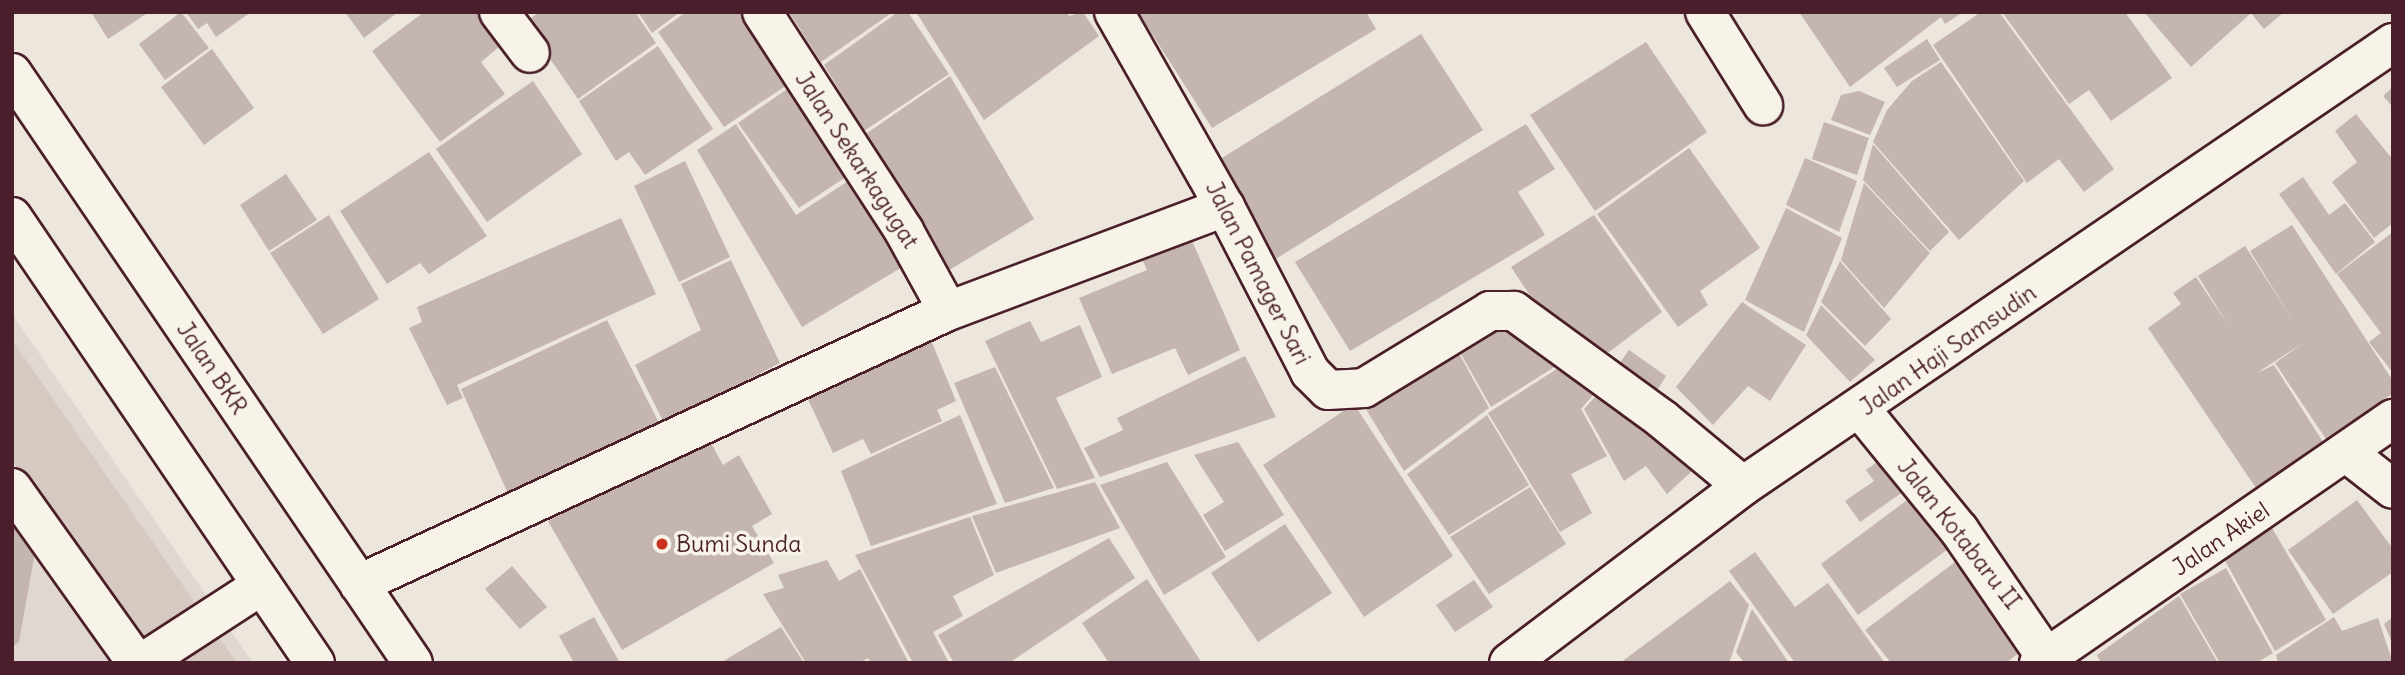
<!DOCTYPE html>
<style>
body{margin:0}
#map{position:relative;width:2405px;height:675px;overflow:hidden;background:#ece6dd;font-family:Delius,sans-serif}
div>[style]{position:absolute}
.built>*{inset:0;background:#e0d7d0}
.green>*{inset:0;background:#d5c9c2}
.building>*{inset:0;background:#c4b5b0}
.roads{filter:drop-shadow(2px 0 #4a1f2b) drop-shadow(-2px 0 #4a1f2b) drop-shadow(0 2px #4a1f2b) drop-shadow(0 -2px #4a1f2b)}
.minor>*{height:38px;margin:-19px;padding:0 19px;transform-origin:19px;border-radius:19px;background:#f7f3e8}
.major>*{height:38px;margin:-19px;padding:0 19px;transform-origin:19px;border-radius:19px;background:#f7f3e8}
.dots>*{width:19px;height:19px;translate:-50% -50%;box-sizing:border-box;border:4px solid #f7f3e8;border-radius:50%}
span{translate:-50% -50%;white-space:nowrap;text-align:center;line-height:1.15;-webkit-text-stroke:7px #f7f3e8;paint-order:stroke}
.street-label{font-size:23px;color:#4a1f2b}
.poi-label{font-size:23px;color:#4a1f2b}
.left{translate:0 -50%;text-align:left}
.frame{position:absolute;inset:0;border:14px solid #4a1f2b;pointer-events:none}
</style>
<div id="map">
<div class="built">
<div style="clip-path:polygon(12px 314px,253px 663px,12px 663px)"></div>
</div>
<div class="green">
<div style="clip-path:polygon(12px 340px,237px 663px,151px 663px,12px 460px)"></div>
</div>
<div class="building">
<div style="clip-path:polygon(91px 12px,149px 12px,108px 39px)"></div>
<div style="clip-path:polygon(181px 12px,209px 48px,165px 80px,139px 44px)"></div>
<div style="clip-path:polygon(186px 12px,251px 12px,216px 37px,207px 23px,198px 29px)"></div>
<div style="clip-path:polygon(345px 12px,398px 12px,364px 38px)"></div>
<div style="clip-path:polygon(424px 12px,485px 12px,506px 41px,481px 62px,505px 94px,440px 142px,372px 51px)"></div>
<div style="clip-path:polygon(539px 12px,635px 12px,656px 43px,578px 99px,525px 23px)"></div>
<div style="clip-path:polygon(638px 12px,680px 12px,652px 33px)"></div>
<div style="clip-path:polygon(686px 12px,760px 12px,802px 75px,724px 127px,658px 32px)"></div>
<div style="clip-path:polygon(789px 12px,893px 12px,821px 62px)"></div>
<div style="clip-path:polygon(898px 12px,908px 12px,949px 74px,864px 131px,824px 65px)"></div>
<div style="clip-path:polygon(916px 12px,1067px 12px,1069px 16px,1083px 12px,1099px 36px,984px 120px)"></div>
<div style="clip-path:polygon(1138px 12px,1366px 12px,1376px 29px,1212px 128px)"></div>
<div style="clip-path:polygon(1799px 12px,1963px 12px,1945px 24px,1941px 17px,1850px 87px)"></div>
<div style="clip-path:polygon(1981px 12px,1999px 12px,2114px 169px,2084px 192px,2059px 159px,2027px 183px,1933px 45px)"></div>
<div style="clip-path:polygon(2002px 12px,2125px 12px,2172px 78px,2111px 121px,2089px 90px,2069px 104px)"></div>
<div style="clip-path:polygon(2144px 12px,2284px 12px,2264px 29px,2251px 13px,2191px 67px)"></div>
<div style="clip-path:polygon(1421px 34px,1483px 130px,1274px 260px,1214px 163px)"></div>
<div style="clip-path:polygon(1927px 39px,1940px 60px,1897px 87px,1884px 68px)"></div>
<div style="clip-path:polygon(1646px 42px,1707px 132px,1595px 211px,1530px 115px)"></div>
<div style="clip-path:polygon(658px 46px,713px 129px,645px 175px,629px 152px,616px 161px,579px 101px)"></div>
<div style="clip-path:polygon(212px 49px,254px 108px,204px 145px,161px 87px)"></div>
<div style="clip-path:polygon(1941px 62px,2024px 181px,1959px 240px,1873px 142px,1887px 110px,1912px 81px)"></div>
<div style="clip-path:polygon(950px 76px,1034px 219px,946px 272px,867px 133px)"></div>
<div style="clip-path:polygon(803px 78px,858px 169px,799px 208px,738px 123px)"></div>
<div style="clip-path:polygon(533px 81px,582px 154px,487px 222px,436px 149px)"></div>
<div style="clip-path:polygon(2393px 87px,2393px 107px,2383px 96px)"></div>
<div style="clip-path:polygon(1859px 91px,1885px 102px,1870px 135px,1831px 120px,1841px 95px)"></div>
<div style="clip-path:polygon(2356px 114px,2393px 160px,2393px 223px,2374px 238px,2332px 182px,2357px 162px,2335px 131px)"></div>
<div style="clip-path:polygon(1824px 122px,1869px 138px,1857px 175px,1812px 159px)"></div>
<div style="clip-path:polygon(736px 124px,796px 215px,862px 172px,914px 260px,802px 327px,697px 150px)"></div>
<div style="clip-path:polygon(1526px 124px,1555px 169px,1518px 192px,1545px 235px,1350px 351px,1295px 262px)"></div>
<div style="clip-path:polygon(1873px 144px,1949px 232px,1930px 251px,1863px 180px)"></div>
<div style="clip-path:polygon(1689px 148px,1760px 248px,1700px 291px,1708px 305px,1678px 327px,1597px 214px)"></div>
<div style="clip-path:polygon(429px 152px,487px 236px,429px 274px,420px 263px,387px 284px,340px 211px)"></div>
<div style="clip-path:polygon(1805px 158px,1857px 181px,1839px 232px,1786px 205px)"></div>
<div style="clip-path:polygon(685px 161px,730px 257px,679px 282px,634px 186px)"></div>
<div style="clip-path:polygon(286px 174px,317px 220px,269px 251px,240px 205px)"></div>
<div style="clip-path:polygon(2303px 177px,2329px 215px,2345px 203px,2375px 242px,2336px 274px,2279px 194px)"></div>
<div style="clip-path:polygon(1864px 183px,1930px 253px,1884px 308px,1841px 260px)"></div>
<div style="clip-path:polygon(1786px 208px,1842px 238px,1804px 332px,1745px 300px)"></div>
<div style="clip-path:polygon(329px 215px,379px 299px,323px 334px,270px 253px)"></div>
<div style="clip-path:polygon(1594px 215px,1662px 312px,1601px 358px,1547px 321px,1511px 267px)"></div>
<div style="clip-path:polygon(621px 218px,656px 294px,457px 385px,463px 398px,447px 405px,409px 328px,422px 322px,417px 307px)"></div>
<div style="clip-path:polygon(2292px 225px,2393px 381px,2393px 393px,2326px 439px,2275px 363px,2303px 343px,2257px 373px,2274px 365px,2323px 442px,2256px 488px,2148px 328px,2181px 304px,2173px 293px,2196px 277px,2228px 325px,2198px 276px,2245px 246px,2296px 325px,2250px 251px)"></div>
<div style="clip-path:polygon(2393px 232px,2393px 373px,2369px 342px,2381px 333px,2337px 274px)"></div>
<div style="clip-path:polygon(1189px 234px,1240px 350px,1188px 375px,1175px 348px,1112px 374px,1079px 298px,1147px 270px,1140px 254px)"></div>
<div style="clip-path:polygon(731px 260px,780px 363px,664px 423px,635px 365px,701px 330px,681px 284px)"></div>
<div style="clip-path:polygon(1840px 261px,1891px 319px,1865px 346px,1821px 302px)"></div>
<div style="clip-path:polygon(1742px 302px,1806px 345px,1770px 401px,1748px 386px,1713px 425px,1676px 387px)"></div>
<div style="clip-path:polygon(1821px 305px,1875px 360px,1850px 382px,1806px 335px)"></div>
<div style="clip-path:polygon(607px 320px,660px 425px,510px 498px,461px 389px)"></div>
<div style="clip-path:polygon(1030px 321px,1041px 342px,1080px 325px,1102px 377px,1056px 398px,1095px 478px,1057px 489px,985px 341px)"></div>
<div style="clip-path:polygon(926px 328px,956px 401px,937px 410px,942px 421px,871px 454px,863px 439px,833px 453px,806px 395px)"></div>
<div style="clip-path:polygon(1496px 328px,1528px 334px,1564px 361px,1491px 407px,1457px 347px)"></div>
<div style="clip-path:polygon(1456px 348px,1489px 408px,1404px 471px,1359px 398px)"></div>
<div style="clip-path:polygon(1629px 350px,1666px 376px,1653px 397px,1614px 371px)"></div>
<div style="clip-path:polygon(1245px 356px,1276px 417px,1100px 477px,1084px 448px,1123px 430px,1117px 418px)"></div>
<div style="clip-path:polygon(1566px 363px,1600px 387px,1581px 409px,1607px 456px,1571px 474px,1592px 513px,1560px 532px,1488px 413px)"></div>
<div style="clip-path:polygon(995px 367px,1054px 488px,1005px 503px,954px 383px)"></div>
<div style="clip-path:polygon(1602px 389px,1673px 445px,1693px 470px,1667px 494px,1646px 466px,1624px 481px,1584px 409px)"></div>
<div style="clip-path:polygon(1354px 404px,1453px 556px,1364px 617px,1263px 465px)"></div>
<div style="clip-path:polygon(960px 415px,997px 504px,871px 546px,841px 471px)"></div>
<div style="clip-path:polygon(1487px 415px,1529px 485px,1449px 535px,1407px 474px)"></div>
<div style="clip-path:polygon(707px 436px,723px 465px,739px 455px,772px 514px,752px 526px,774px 563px,622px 650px,548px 521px)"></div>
<div style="clip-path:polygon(1238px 442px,1284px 515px,1225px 551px,1203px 515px,1224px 502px,1194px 455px)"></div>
<div style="clip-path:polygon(1887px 455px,1910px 487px,1860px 522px,1845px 501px,1874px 481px,1866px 470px)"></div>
<div style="clip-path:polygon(1167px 462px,1226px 557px,1164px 595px,1100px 485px)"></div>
<div style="clip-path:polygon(1095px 482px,1120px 528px,996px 573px,972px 516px)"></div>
<div style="clip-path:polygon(1530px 487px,1566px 544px,1489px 594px,1450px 537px)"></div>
<div style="clip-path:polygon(1918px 492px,1955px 544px,1858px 615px,1821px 564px)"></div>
<div style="clip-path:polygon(2357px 500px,2393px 549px,2393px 572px,2333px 614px,2288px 550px)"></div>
<div style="clip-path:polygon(970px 517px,994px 575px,953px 596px,963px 616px,933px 632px,949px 663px,913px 663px,855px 555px)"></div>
<div style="clip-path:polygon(1285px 524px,1332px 593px,1258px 642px,1211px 573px)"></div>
<div style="clip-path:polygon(12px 527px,38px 535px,19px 642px,12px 647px)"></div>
<div style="clip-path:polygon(2272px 528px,2326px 620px,2275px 651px,2223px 557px)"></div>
<div style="clip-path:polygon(1109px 538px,1135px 578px,1009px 663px,954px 663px,938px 635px)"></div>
<div style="clip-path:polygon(1755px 552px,1795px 607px,1828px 583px,1885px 663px,1795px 663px,1729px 571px)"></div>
<div style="clip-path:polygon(1963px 556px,2030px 644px,2006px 663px,1891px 663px,1865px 630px)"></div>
<div style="clip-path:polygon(827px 560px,839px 581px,860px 569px,909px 663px,871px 663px,868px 658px,860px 663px,806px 663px,763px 594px,784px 588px,778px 575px)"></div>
<div style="clip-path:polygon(512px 566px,547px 607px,520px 629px,485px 589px)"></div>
<div style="clip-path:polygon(2226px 568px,2273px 653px,2256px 663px,2220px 663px,2180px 594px)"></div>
<div style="clip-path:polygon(1147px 579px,1202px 663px,1109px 663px,1082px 623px)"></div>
<div style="clip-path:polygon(1474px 580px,1493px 607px,1455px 632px,1436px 605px)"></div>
<div style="clip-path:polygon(1730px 581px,1749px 605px,1729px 663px,1620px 663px)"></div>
<div style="clip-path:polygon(2179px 596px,2218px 663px,2101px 663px,2097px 655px)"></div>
<div style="clip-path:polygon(1752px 609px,1789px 663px,1744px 663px,1736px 652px)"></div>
<div style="clip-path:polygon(594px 617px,620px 663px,574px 663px,559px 636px)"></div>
<div style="clip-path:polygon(2334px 617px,2342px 631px,2378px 618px,2393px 663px,2278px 663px,2276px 655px)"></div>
<div style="clip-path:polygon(2393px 617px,2393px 645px,2384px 624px)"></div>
<div style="clip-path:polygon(781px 627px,804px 663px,720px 663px)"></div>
</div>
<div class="roads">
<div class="minor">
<div style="left:499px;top:12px;width:51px;rotate:52.9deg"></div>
<div style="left:762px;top:12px;width:261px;rotate:57deg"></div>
<div style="left:904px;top:231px;width:91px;rotate:61.2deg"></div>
<div style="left:1114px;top:12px;width:224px;rotate:60.4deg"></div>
<div style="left:1225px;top:207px;width:186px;rotate:62.7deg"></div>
<div style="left:1310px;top:372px;width:25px;rotate:45deg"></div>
<div style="left:1328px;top:390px;width:36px;rotate:-3deg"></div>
<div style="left:1364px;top:388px;width:148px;rotate:-31.4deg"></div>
<div style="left:1490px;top:311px;width:24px"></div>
<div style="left:1514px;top:311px;width:183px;rotate:36.1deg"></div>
<div style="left:1662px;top:419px;width:105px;rotate:39.6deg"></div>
<div style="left:1705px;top:12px;width:110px;rotate:58.1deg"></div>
<div style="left:1861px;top:410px;width:155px;rotate:50.8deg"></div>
<div style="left:1959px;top:530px;width:161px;rotate:55.6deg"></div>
<div style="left:2347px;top:453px;width:58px;rotate:38deg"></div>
<div style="left:12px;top:488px;width:215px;rotate:54.5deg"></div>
<div style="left:359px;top:584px;width:649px;rotate:-24.87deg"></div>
<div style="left:948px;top:311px;width:296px;rotate:-20.6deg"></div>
<div style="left:142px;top:663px;width:143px;rotate:-33deg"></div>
<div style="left:1509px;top:663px;width:293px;rotate:-37.1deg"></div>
<div style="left:1743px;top:486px;width:787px;rotate:-34.28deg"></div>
<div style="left:2039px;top:663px;width:430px;rotate:-34.6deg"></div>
</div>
<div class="major">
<div style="left:12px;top:73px;width:713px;rotate:55.8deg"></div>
<div style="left:12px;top:217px;width:539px;rotate:55.81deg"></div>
</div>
</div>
<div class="dots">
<div style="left:662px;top:544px;background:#c8321e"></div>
</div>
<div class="street-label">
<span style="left:857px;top:160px;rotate:57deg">Jalan Sekarkagugat</span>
<span style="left:1258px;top:273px;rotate:63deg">Jalan Pamager Sari</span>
<span style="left:1948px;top:350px;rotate:-35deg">Jalan Haji Samsudin</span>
<span style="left:212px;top:368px;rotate:56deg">Jalan BKR</span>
<span style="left:1959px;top:534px;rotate:52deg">Jalan Kotabaru II</span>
<span style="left:2221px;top:539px;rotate:-34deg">Jalan Akiel</span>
</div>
<div class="poi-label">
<span class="left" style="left:676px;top:544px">Bumi Sunda</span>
</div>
<div class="frame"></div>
</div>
